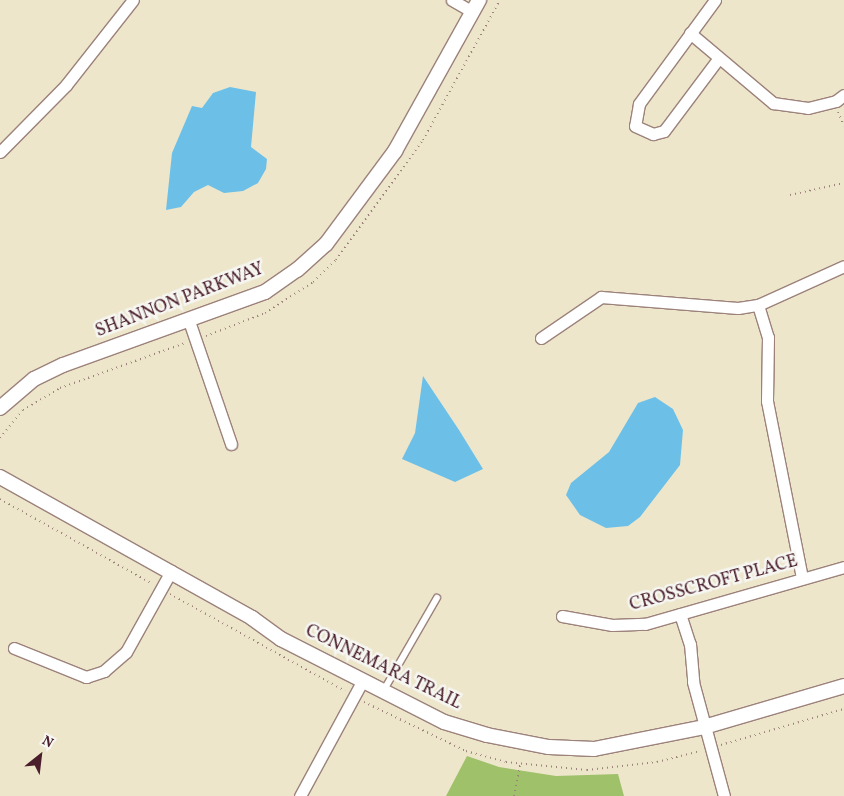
<!DOCTYPE html>
<style>
body{margin:0}
#map{position:relative;width:844px;height:796px;overflow:hidden;background:#ede6cb;font-family:Vollkorn,serif}
div>[style]{position:absolute}
.green>*{inset:0;background:#9fc16a}
.water>*{inset:0;background:#6cc0e8}
.path>*{height:2px;margin-top:-1px;transform-origin:0;background:repeating-linear-gradient(90deg,#9c827b 0 1px,transparent 0 5px)}
.roads{filter:drop-shadow(1px 0 #9c827b) drop-shadow(-1px 0 #9c827b) drop-shadow(0 1px #9c827b) drop-shadow(0 -1px #9c827b)}
.service>*{height:5.5px;margin:-2.75px;padding:0 2.75px;transform-origin:2.75px;border-radius:2.75px;background:#fff}
.minor>*{height:11px;margin:-5.5px;padding:0 5.5px;transform-origin:5.5px;border-radius:5.5px;background:#fff}
.tertiary>*{height:14px;margin:-7px;padding:0 7px;transform-origin:7px;border-radius:7px;background:#fff}
span{translate:-50% -50%;white-space:nowrap;text-align:center;line-height:1.15;-webkit-text-stroke:5px #f6f6f2;paint-order:stroke}
.street-label{font-size:18px;color:#4a1f2b}
.north{position:absolute;left:15px;top:731px;width:50px;height:50px;-webkit-text-stroke:4px #f6f6f2;paint-order:stroke;rotate:29deg;font-size:14px;font-weight:700;line-height:20px;text-align:center;color:#4a1f2b}
.north::after{content:'';display:block;margin:auto;width:18px;height:22px;background:#4a1f2b;clip-path:polygon(50% 0,100% 100%,50% 72%,0 100%)}
</style>
<div id="map">
<div class="green">
<div style="clip-path:polygon(467px 756px,499px 767px,556px 776px,618px 774px,624px 796px,446px 796px)"></div>
</div>
<div class="water">
<div style="clip-path:polygon(230px 87px,256px 92px,251px 147px,267px 159px,266px 169px,258px 183px,243px 191px,224px 193px,208px 185px,194px 192px,181px 207px,166px 210px,172px 153px,192px 106px,202px 108px,213px 93px)"></div>
<div style="clip-path:polygon(423px 376px,459px 430px,483px 469px,455px 482px,402px 459px,415px 433px)"></div>
<div style="clip-path:polygon(655px 397px,673px 409px,683px 430px,680px 465px,640px 517px,628px 526px,606px 528px,580px 515px,566px 495px,571px 483px,609px 452px,638px 403px)"></div>
</div>
<div class="path">
<div style="left:838px;top:112px;width:15px;rotate:67deg"></div>
<div style="left:790px;top:195px;width:55px;rotate:-12.5deg"></div>
<div style="left:206px;top:336px;width:63px;rotate:-21.3deg"></div>
<div style="left:265px;top:313px;width:57px;rotate:-32.9deg"></div>
<div style="left:313px;top:282px;width:32px;rotate:-44deg"></div>
<div style="left:336px;top:260px;width:148px;rotate:-54.1deg"></div>
<div style="left:423px;top:140px;width:160px;rotate:-61.2deg"></div>
<div style="left:0;top:438px;width:36px;rotate:-51deg"></div>
<div style="left:23px;top:410px;width:43px;rotate:-30.7deg"></div>
<div style="left:60px;top:388px;width:133px;rotate:-19.8deg"></div>
<div style="left:0;top:499px;width:173px;rotate:29.1deg"></div>
<div style="left:170px;top:594px;width:200px;rotate:29deg"></div>
<div style="left:364px;top:702px;width:113px;rotate:25.7deg"></div>
<div style="left:466px;top:751px;width:41px;rotate:15.4deg"></div>
<div style="left:506px;top:762px;width:81px;rotate:5.6deg"></div>
<div style="left:587px;top:770px;width:70px;rotate:-6.5deg"></div>
<div style="left:657px;top:762px;width:44px;rotate:-14.3deg"></div>
<div style="left:721px;top:745px;width:128px;rotate:-16.3deg"></div>
<div style="left:514px;top:796px;width:33px;rotate:-79deg"></div>
</div>
<div class="roads">
<div class="service">
<div style="left:384px;top:690px;width:106px;rotate:-60.1deg"></div>
</div>
<div class="minor">
<div style="left:452px;top:0;width:24px;rotate:30deg"></div>
<div style="left:715px;top:0;width:129px;rotate:126.2deg"></div>
<div style="left:639px;top:104px;width:22px;rotate:100deg"></div>
<div style="left:635px;top:126px;width:20px;rotate:24deg"></div>
<div style="left:653px;top:134px;width:11px;rotate:-15deg"></div>
<div style="left:664px;top:131px;width:90px;rotate:-53.1deg"></div>
<div style="left:690px;top:33px;width:109px;rotate:40.1deg"></div>
<div style="left:773px;top:103px;width:35px;rotate:8deg"></div>
<div style="left:808px;top:108px;width:29px;rotate:-14deg"></div>
<div style="left:836px;top:101px;width:10px;rotate:-37deg"></div>
<div style="left:0;top:152px;width:94px;rotate:-45.4deg"></div>
<div style="left:66px;top:85px;width:108px;rotate:-51.8deg"></div>
<div style="left:758px;top:305px;width:34px;rotate:73deg"></div>
<div style="left:768px;top:337px;width:64px;rotate:90.9deg"></div>
<div style="left:767px;top:401px;width:180px;rotate:78.8deg"></div>
<div style="left:189px;top:321px;width:130px;rotate:71.1deg"></div>
<div style="left:541px;top:338px;width:73px;rotate:-34.3deg"></div>
<div style="left:601px;top:297px;width:137px;rotate:4.6deg"></div>
<div style="left:738px;top:308px;width:20px;rotate:-9deg"></div>
<div style="left:758px;top:305px;width:94px;rotate:-24.4deg"></div>
<div style="left:680px;top:614px;width:32px;rotate:72deg"></div>
<div style="left:690px;top:644px;width:38px;rotate:85deg"></div>
<div style="left:693px;top:682px;width:118px;rotate:74.8deg"></div>
<div style="left:562px;top:616px;width:51px;rotate:10.2deg"></div>
<div style="left:612px;top:625px;width:33px;rotate:-2deg"></div>
<div style="left:645px;top:624px;width:207px;rotate:-16deg"></div>
<div style="left:14px;top:648px;width:78px;rotate:21.9deg"></div>
<div style="left:86px;top:677px;width:19px;rotate:-18deg"></div>
<div style="left:104px;top:671px;width:29px;rotate:-41deg"></div>
<div style="left:126px;top:652px;width:93px;rotate:-60.9deg"></div>
<div style="left:300px;top:796px;width:132px;rotate:-61.5deg"></div>
</div>
<div class="tertiary">
<div style="left:0;top:408px;width:45px;rotate:-40.5deg"></div>
<div style="left:34px;top:379px;width:32px;rotate:-26deg"></div>
<div style="left:63px;top:365px;width:215px;rotate:-19.9deg"></div>
<div style="left:265px;top:292px;width:39px;rotate:-35deg"></div>
<div style="left:297px;top:270px;width:39px;rotate:-42deg"></div>
<div style="left:326px;top:244px;width:116px;rotate:-53.4deg"></div>
<div style="left:395px;top:151px;width:173px;rotate:-60.9deg"></div>
<div style="left:0;top:477px;width:289px;rotate:29.2deg"></div>
<div style="left:252px;top:618px;width:36px;rotate:36deg"></div>
<div style="left:281px;top:639px;width:183px;rotate:27deg"></div>
<div style="left:444px;top:722px;width:45px;rotate:16.8deg"></div>
<div style="left:487px;top:735px;width:63px;rotate:11deg"></div>
<div style="left:549px;top:747px;width:45px;rotate:2.5deg"></div>
<div style="left:594px;top:749px;width:112px;rotate:-11.3deg"></div>
<div style="left:704px;top:727px;width:146px;rotate:-16.3deg"></div>
</div>
</div>
<div class="street-label">
<span style="left:180px;top:301px;rotate:-21deg">SHANNON PARKWAY</span>
<span style="left:714px;top:584px;rotate:-15deg">CROSSCROFT PLACE</span>
<span style="left:383px;top:668px;rotate:26deg">CONNEMARA TRAIL</span>
</div>
<div class="north">N</div>
</div>
